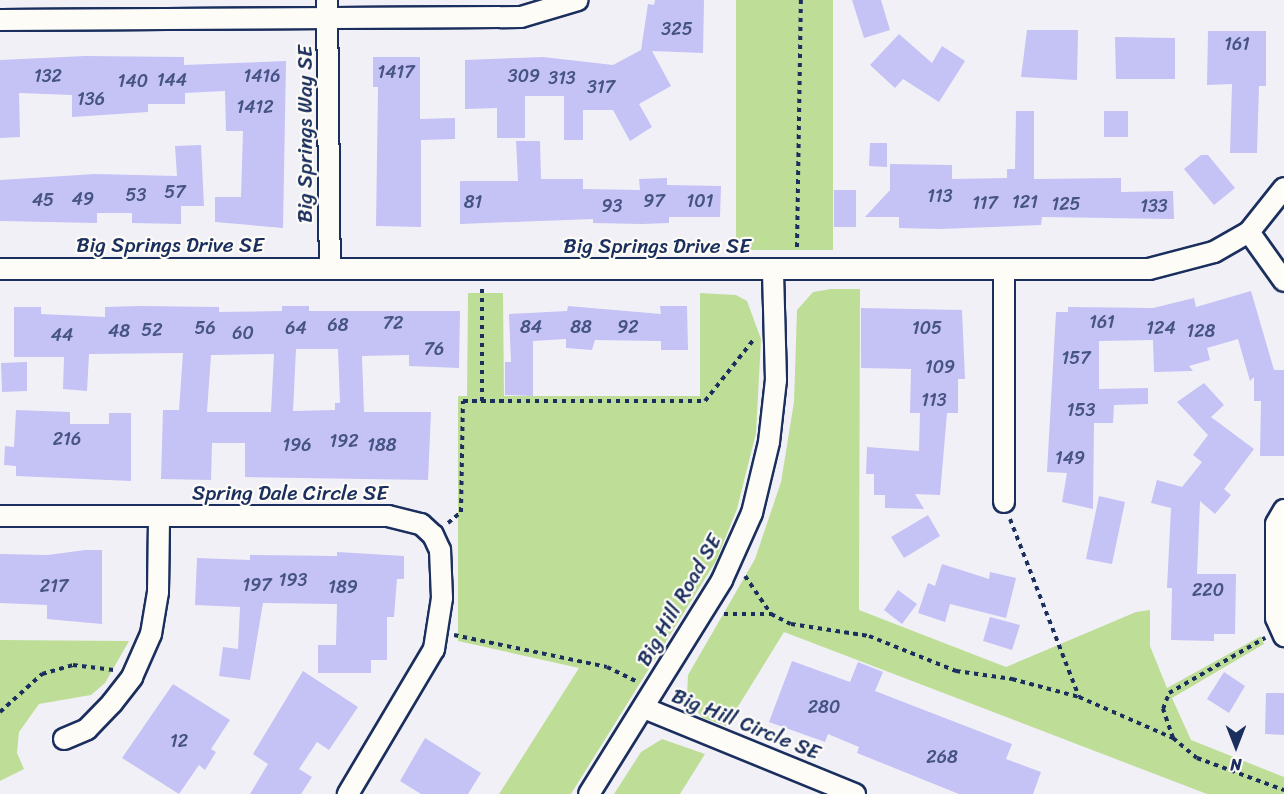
<!DOCTYPE html>
<style>
body{margin:0}
#map{position:relative;width:1284px;height:794px;overflow:hidden;background:#f2f0f7;font-family:Sriracha,sans-serif}
div>[style]{position:absolute}
.green>*{inset:0;background:#bede97}
.building>*{inset:0;background:#c5c2f5}
.path>*{height:4px;margin-top:-2px;transform-origin:0;background:repeating-linear-gradient(90deg,#1b2f5e 0 4.5px,transparent 0 9px)}
.roads{filter:drop-shadow(2px 0 #1b2f5e) drop-shadow(-2px 0 #1b2f5e) drop-shadow(0 2px #1b2f5e) drop-shadow(0 -2px #1b2f5e)}
.minor>*{height:20px;margin:-10px;padding:0 10px;transform-origin:10px;border-radius:10px;background:#fdfcf7}
span{translate:-50% -50%;white-space:nowrap;text-align:center;line-height:1.15;-webkit-text-stroke:4.5px #fdfcf7;paint-order:stroke}
.number-label{font-size:18px;color:#465484}
.number-label span{-webkit-text-stroke-width:0}
.street-label{font-size:21px;color:#1b2f5e}
.north{position:absolute;left:1206px;top:716px;width:60px;height:60px;-webkit-text-stroke:4px #fdfcf7;paint-order:stroke;rotate:180deg;font-size:16px;font-weight:700;line-height:24px;text-align:center;color:#1b2f5e}
.north::after{content:'';display:block;margin:auto;width:21px;height:27px;background:#1b2f5e;clip-path:polygon(50% 0,100% 100%,50% 72%,0 100%)}
</style>
<div id="map">
<div class="green">
<div style="clip-path:polygon(736px 0,833px 0,833px 250px,736px 250px)"></div>
<div style="clip-path:polygon(831px 289px,860px 289px,859px 610px,1006px 667px,1136px 612px,1150px 610px,1150px 646px,1167px 688px,1261px 636px,1264px 644px,1172px 698px,1191px 740px,1284px 777px,1284px 794px,1207px 794px,784px 632px,726px 726px,703px 718px,693px 707px,687px 696px,688px 675px,755px 559px,781px 482px,794px 402px,797px 310px,813px 292px)"></div>
<div style="clip-path:polygon(468px 293px,503px 293px,504px 396px,700px 396px,700px 293px,736px 295px,747px 301px,761px 339px,756px 433px,737px 509px,716px 561px,571px 794px,499px 794px,579px 668px,458px 641px,458px 396px,467px 396px)"></div>
<div style="clip-path:polygon(0 640px,129px 641px,105px 683px,91px 695px,39px 704px,19px 732px,17px 753px,24px 769px,0 781px)"></div>
<div style="clip-path:polygon(662px 739px,705px 754px,680px 794px,614px 794px,641px 752px)"></div>
</div>
<div class="building">
<div style="clip-path:polygon(655px 0,704px 0,703px 53px,652px 51px,671px 86px,639px 104px,652px 127px,630px 141px,613px 110px,583px 110px,583px 140px,564px 140px,564px 96px,525px 96px,525px 138px,497px 138px,497px 108px,465px 109px,465px 60px,543px 57px,613px 65px,641px 50px,648px 4px,654px 5px)"></div>
<div style="clip-path:polygon(852px 0,881px 0,890px 30px,864px 38px)"></div>
<div style="clip-path:polygon(1027px 30px,1078px 30px,1077px 80px,1021px 77px)"></div>
<div style="clip-path:polygon(1208px 31px,1266px 31px,1266px 86px,1259px 86px,1257px 153px,1230px 153px,1232px 84px,1207px 85px)"></div>
<div style="clip-path:polygon(899px 34px,932px 63px,942px 46px,965px 61px,939px 102px,903px 79px,895px 88px,870px 65px)"></div>
<div style="clip-path:polygon(1115px 37px,1175px 38px,1175px 79px,1116px 79px)"></div>
<div style="clip-path:polygon(85px 56px,184px 57px,184px 65px,286px 61px,283px 228px,215px 222px,215px 197px,241px 197px,243px 131px,226px 131px,225px 91px,185px 93px,185px 104px,148px 104px,148px 112px,72px 117px,72px 95px,19px 93px,20px 137px,0 138px,0 60px)"></div>
<div style="clip-path:polygon(373px 57px,420px 57px,420px 119px,455px 118px,455px 139px,421px 140px,421px 227px,376px 226px,378px 87px,373px 87px)"></div>
<div style="clip-path:polygon(1016px 111px,1034px 111px,1034px 179px,1121px 178px,1121px 192px,1173px 191px,1174px 219px,1042px 217px,1041px 225px,940px 229px,899px 228px,899px 217px,865px 217px,890px 190px,890px 164px,952px 165px,952px 179px,1007px 178px,1007px 169px,1015px 169px)"></div>
<div style="clip-path:polygon(1104px 111px,1128px 111px,1128px 137px,1104px 137px)"></div>
<div style="clip-path:polygon(516px 141px,540px 141px,541px 179px,583px 179px,583px 189px,640px 190px,639px 179px,667px 178px,667px 185px,721px 186px,720px 217px,669px 217px,669px 223px,642px 224px,593px 223px,593px 219px,460px 224px,460px 181px,518px 181px)"></div>
<div style="clip-path:polygon(870px 143px,887px 143px,887px 167px,869px 166px)"></div>
<div style="clip-path:polygon(201px 145px,204px 206px,181px 206px,181px 224px,132px 223px,132px 213px,97px 213px,97px 223px,0 221px,0 180px,95px 174px,177px 176px,175px 146px)"></div>
<div style="clip-path:polygon(1201px 155px,1208px 155px,1235px 188px,1214px 205px,1184px 169px)"></div>
<div style="clip-path:polygon(834px 190px,856px 190px,856px 227px,834px 227px)"></div>
<div style="clip-path:polygon(1251px 291px,1274px 370px,1284px 370px,1284px 456px,1260px 456px,1261px 401px,1254px 401px,1254px 377px,1250px 381px,1238px 339px,1207px 348px,1210px 360px,1189px 366px,1193px 371px,1154px 372px,1153px 340px,1099px 341px,1099px 389px,1148px 388px,1148px 404px,1114px 405px,1113px 423px,1094px 423px,1093px 509px,1062px 502px,1067px 473px,1047px 472px,1056px 312px,1068px 312px,1068px 307px,1153px 308px,1194px 298px,1196px 307px)"></div>
<div style="clip-path:polygon(evenodd,140px 306px,219px 307px,219px 312px,282px 311px,282px 306px,309px 306px,309px 311px,460px 311px,459px 368px,409px 366px,409px 355px,362px 356px,364px 412px,431px 412px,428px 480px,245px 477px,245px 443px,212px 443px,211px 480px,161px 479px,163px 410px,179px 410px,183px 353px,89px 354px,87px 391px,63px 389px,64px 357px,14px 357px,14px 307px,41px 307px,41px 314px,105px 317px,105px 307px,140px 306px,296px 349px,338px 349px,340px 403px,335px 403px,335px 410px,293px 411px,296px 349px,140px 306px,274px 354px,271px 412px,207px 412px,211px 355px,274px 354px)"></div>
<div style="clip-path:polygon(568px 306px,661px 314px,660px 306px,687px 306px,688px 350px,661px 350px,661px 341px,595px 340px,592px 350px,566px 348px,566px 339px,533px 341px,533px 396px,505px 395px,505px 362px,511px 362px,509px 314px,567px 311px)"></div>
<div style="clip-path:polygon(861px 308px,962px 310px,965px 379px,958px 379px,958px 413px,947px 413px,940px 495px,915px 494px,924px 509px,885px 508px,885px 495px,874px 495px,874px 474px,866px 474px,867px 447px,919px 451px,920px 413px,910px 413px,911px 369px,861px 368px)"></div>
<div style="clip-path:polygon(27px 362px,27px 391px,2px 392px,1px 363px)"></div>
<div style="clip-path:polygon(1204px 383px,1224px 405px,1211px 417px,1254px 449px,1224px 489px,1231px 495px,1215px 514px,1200px 501px,1197px 574px,1236px 574px,1235px 634px,1214px 634px,1214px 641px,1171px 640px,1172px 588px,1167px 588px,1171px 508px,1151px 503px,1157px 480px,1182px 487px,1202px 462px,1193px 455px,1208px 435px,1177px 402px)"></div>
<div style="clip-path:polygon(16px 410px,70px 412px,70px 424px,109px 424px,109px 413px,131px 413px,131px 481px,16px 476px,16px 466px,4px 465px,5px 446px,14px 447px)"></div>
<div style="clip-path:polygon(1099px 496px,1125px 502px,1112px 564px,1086px 559px)"></div>
<div style="clip-path:polygon(928px 515px,940px 536px,904px 558px,891px 537px)"></div>
<div style="clip-path:polygon(85px 550px,102px 550px,102px 624px,47px 619px,47px 605px,0 603px,0 554px,48px 555px)"></div>
<div style="clip-path:polygon(337px 552px,404px 556px,404px 579px,397px 579px,394px 617px,387px 617px,387px 660px,371px 660px,371px 673px,318px 673px,318px 645px,336px 645px,337px 604px,263px 603px,250px 680px,219px 676px,223px 647px,238px 649px,240px 607px,195px 605px,197px 558px,250px 560px,250px 555px,337px 556px)"></div>
<div style="clip-path:polygon(942px 564px,989px 579px,990px 572px,1016px 578px,1006px 618px,950px 604px,945px 622px,918px 613px,928px 583px,935px 586px)"></div>
<div style="clip-path:polygon(898px 590px,917px 604px,902px 624px,884px 610px)"></div>
<div style="clip-path:polygon(990px 617px,1020px 625px,1012px 650px,983px 641px)"></div>
<div style="clip-path:polygon(792px 661px,850px 682px,858px 662px,883px 672px,875px 691px,1012px 744px,1006px 759px,1041px 772px,1033px 794px,959px 794px,857px 753px,859px 747px,828px 734px,825px 742px,769px 722px)"></div>
<div style="clip-path:polygon(303px 671px,358px 707px,329px 750px,317px 742px,299px 769px,312px 777px,301px 794px,250px 794px,268px 764px,253px 754px)"></div>
<div style="clip-path:polygon(1224px 672px,1245px 686px,1229px 713px,1207px 699px)"></div>
<div style="clip-path:polygon(173px 684px,230px 720px,211px 749px,216px 752px,205px 770px,199px 765px,179px 794px,122px 758px)"></div>
<div style="clip-path:polygon(1266px 693px,1284px 693px,1284px 735px,1265px 734px)"></div>
<div style="clip-path:polygon(425px 738px,481px 773px,468px 794px,421px 794px,400px 781px)"></div>
</div>
<div class="path">
<div style="left:797px;top:247px;width:247px;rotate:-89.1deg"></div>
<div style="left:482px;top:289px;width:112px;rotate:90deg"></div>
<div style="left:1010px;top:519px;width:191px;rotate:68.8deg"></div>
<div style="left:448px;top:523px;width:17px;rotate:-40deg"></div>
<div style="left:461px;top:512px;width:111px;rotate:-89deg"></div>
<div style="left:463px;top:401px;width:242px"></div>
<div style="left:705px;top:401px;width:80px;rotate:-51.6deg"></div>
<div style="left:745px;top:576px;width:46px;rotate:55.6deg"></div>
<div style="left:771px;top:614px;width:22px;rotate:27deg"></div>
<div style="left:791px;top:624px;width:79px;rotate:8.7deg"></div>
<div style="left:869px;top:636px;width:94px;rotate:21.9deg"></div>
<div style="left:956px;top:671px;width:57px;rotate:8.1deg"></div>
<div style="left:1012px;top:679px;width:69px;rotate:15deg"></div>
<div style="left:1079px;top:697px;width:103px;rotate:23.6deg"></div>
<div style="left:1173px;top:738px;width:31px;rotate:40deg"></div>
<div style="left:1197px;top:758px;width:93px;rotate:20.2deg"></div>
<div style="left:724px;top:614px;width:47px"></div>
<div style="left:454px;top:635px;width:156px;rotate:11.8deg"></div>
<div style="left:607px;top:667px;width:34px;rotate:26deg"></div>
<div style="left:0;top:712px;width:57px;rotate:-42.1deg"></div>
<div style="left:42px;top:674px;width:32px;rotate:-16deg"></div>
<div style="left:73px;top:665px;width:41px;rotate:7deg"></div>
<div style="left:1173px;top:738px;width:31px;rotate:-109deg"></div>
<div style="left:1163px;top:709px;width:17px;rotate:-69deg"></div>
<div style="left:1169px;top:693px;width:111px;rotate:-29.8deg"></div>
</div>
<div class="roads">
<div class="minor">
<div style="left:327px;top:0;width:268px;rotate:89.4deg"></div>
<div style="left:0;top:20px;width:521px;rotate:-0.33deg"></div>
<div style="left:521px;top:17px;width:59px;rotate:-16.6deg"></div>
<div style="left:1249px;top:232px;width:60px;rotate:54.5deg"></div>
<div style="left:0;top:269px;width:1149px"></div>
<div style="left:1149px;top:269px;width:67px;rotate:-14.7deg"></div>
<div style="left:1214px;top:252px;width:40px;rotate:-29.7deg"></div>
<div style="left:1249px;top:232px;width:56px;rotate:-51.5deg"></div>
<div style="left:1004px;top:271px;width:231px;rotate:90deg"></div>
<div style="left:1284px;top:510px;width:16px;rotate:120deg"></div>
<div style="left:1276px;top:524px;width:94px;rotate:90deg"></div>
<div style="left:1276px;top:618px;width:20px;rotate:66deg"></div>
<div style="left:0;top:516px;width:388px"></div>
<div style="left:388px;top:516px;width:34px;rotate:14deg"></div>
<div style="left:421px;top:524px;width:16px;rotate:43deg"></div>
<div style="left:433px;top:535px;width:17px;rotate:65deg"></div>
<div style="left:440px;top:550px;width:48px;rotate:87.6deg"></div>
<div style="left:442px;top:598px;width:52px;rotate:98.9deg"></div>
<div style="left:434px;top:649px;width:169px;rotate:120.7deg"></div>
<div style="left:644px;top:708px;width:228px;rotate:22.2deg"></div>
<div style="left:64px;top:739px;width:25px;rotate:-23deg"></div>
<div style="left:87px;top:729px;width:36px;rotate:-46deg"></div>
<div style="left:112px;top:703px;width:33px;rotate:-52deg"></div>
<div style="left:132px;top:677px;width:47px;rotate:-66.2deg"></div>
<div style="left:151px;top:634px;width:43px;rotate:-80.5deg"></div>
<div style="left:158px;top:592px;width:74px;rotate:-89.2deg"></div>
<div style="left:589px;top:794px;width:252px;rotate:-58.1deg"></div>
<div style="left:722px;top:580px;width:73px;rotate:-65.9deg"></div>
<div style="left:752px;top:513px;width:73px;rotate:-76.5deg"></div>
<div style="left:769px;top:442px;width:62px;rotate:-83.6deg"></div>
<div style="left:776px;top:380px;width:109px;rotate:-91.6deg"></div>
</div>
</div>
<div class="number-label">
<span style="left:677px;top:29px">325</span>
<span style="left:1237px;top:44px">161</span>
<span style="left:396px;top:72px">1417</span>
<span style="left:48px;top:76px">132</span>
<span style="left:262px;top:76px">1416</span>
<span style="left:524px;top:76px">309</span>
<span style="left:562px;top:78px">313</span>
<span style="left:172px;top:80px">144</span>
<span style="left:133px;top:81px">140</span>
<span style="left:601px;top:87px">317</span>
<span style="left:91px;top:99px">136</span>
<span style="left:255px;top:107px">1412</span>
<span style="left:175px;top:192px">57</span>
<span style="left:136px;top:195px">53</span>
<span style="left:940px;top:196px">113</span>
<span style="left:83px;top:199px">49</span>
<span style="left:43px;top:200px">45</span>
<span style="left:654px;top:201px">97</span>
<span style="left:700px;top:201px">101</span>
<span style="left:473px;top:202px">81</span>
<span style="left:1025px;top:202px">121</span>
<span style="left:985px;top:203px">117</span>
<span style="left:1066px;top:204px">125</span>
<span style="left:612px;top:206px">93</span>
<span style="left:1154px;top:206px">133</span>
<span style="left:1102px;top:322px">161</span>
<span style="left:393px;top:323px">72</span>
<span style="left:338px;top:325px">68</span>
<span style="left:531px;top:327px">84</span>
<span style="left:581px;top:327px">88</span>
<span style="left:628px;top:327px">92</span>
<span style="left:205px;top:328px">56</span>
<span style="left:296px;top:328px">64</span>
<span style="left:927px;top:328px">105</span>
<span style="left:1161px;top:328px">124</span>
<span style="left:152px;top:330px">52</span>
<span style="left:119px;top:331px">48</span>
<span style="left:1201px;top:331px">128</span>
<span style="left:243px;top:333px">60</span>
<span style="left:62px;top:335px">44</span>
<span style="left:434px;top:349px">76</span>
<span style="left:1076px;top:358px">157</span>
<span style="left:940px;top:367px">109</span>
<span style="left:934px;top:400px">113</span>
<span style="left:1081px;top:410px">153</span>
<span style="left:67px;top:439px">216</span>
<span style="left:344px;top:441px">192</span>
<span style="left:297px;top:445px">196</span>
<span style="left:382px;top:445px">188</span>
<span style="left:1070px;top:458px">149</span>
<span style="left:293px;top:580px">193</span>
<span style="left:257px;top:585px">197</span>
<span style="left:54px;top:586px">217</span>
<span style="left:343px;top:587px">189</span>
<span style="left:1208px;top:590px">220</span>
<span style="left:824px;top:707px">280</span>
<span style="left:179px;top:741px">12</span>
<span style="left:942px;top:757px">268</span>
</div>
<div class="street-label">
<span style="left:305px;top:134px;rotate:-90deg">Big Springs Way SE</span>
<span style="left:170px;top:245px">Big Springs Drive SE</span>
<span style="left:657px;top:246px">Big Springs Drive SE</span>
<span style="left:290px;top:493px">Spring Dale Circle SE</span>
<span style="left:679px;top:600px;rotate:-60deg">Big Hill Road SE</span>
<span style="left:746px;top:724px;rotate:22deg">Big Hill Circle SE</span>
</div>
<div class="north">N</div>
</div>
